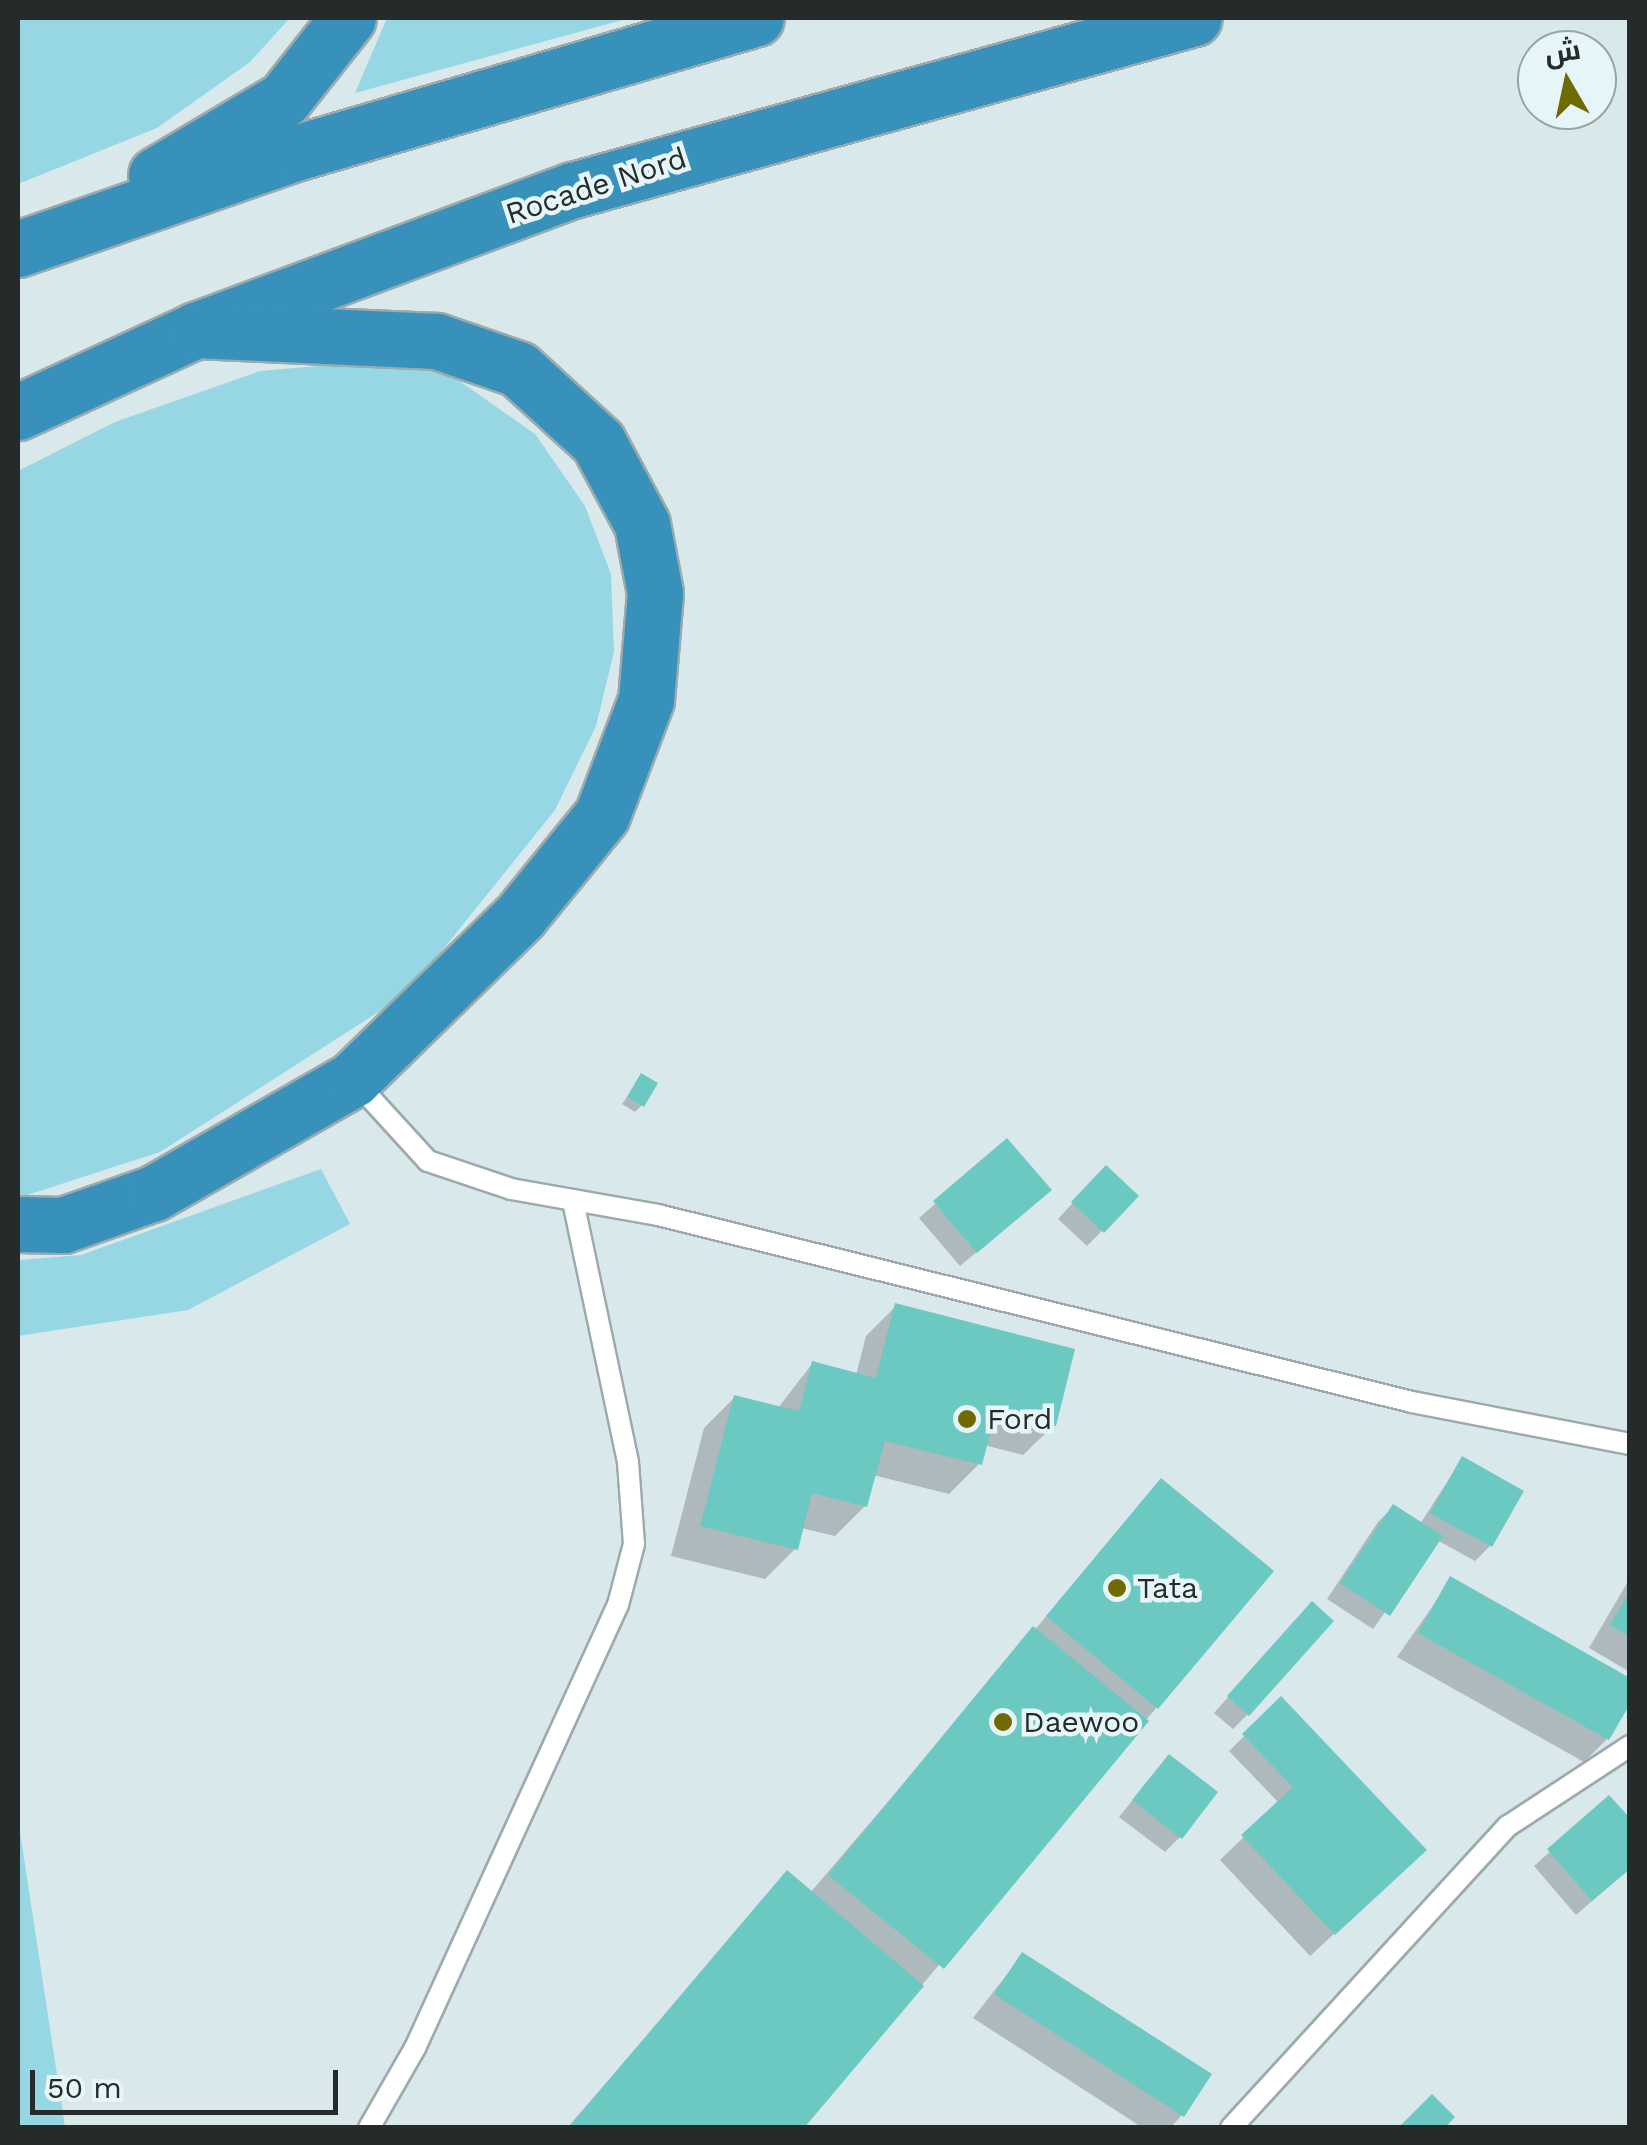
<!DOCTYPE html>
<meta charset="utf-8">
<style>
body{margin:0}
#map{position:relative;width:1647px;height:2145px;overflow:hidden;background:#d9e8eb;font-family:"Work Sans",Cairo,sans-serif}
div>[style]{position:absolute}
.green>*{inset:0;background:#96d7e3}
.shadow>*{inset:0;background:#0003}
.building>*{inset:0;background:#6bc9c2}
.roads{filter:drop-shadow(2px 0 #9caaad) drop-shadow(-2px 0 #9caaad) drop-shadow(0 2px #9caaad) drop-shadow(0 -2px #9caaad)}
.service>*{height:20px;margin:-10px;padding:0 10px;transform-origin:10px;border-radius:10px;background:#fff}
.motorway>*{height:55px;margin:-27.5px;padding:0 27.5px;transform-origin:27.5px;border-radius:27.5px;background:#3791ba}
.dots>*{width:28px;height:28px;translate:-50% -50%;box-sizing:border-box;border:5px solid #e6f5f8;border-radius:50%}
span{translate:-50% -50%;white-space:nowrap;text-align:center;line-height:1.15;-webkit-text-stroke:9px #e6f5f8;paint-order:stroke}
.street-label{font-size:30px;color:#252a2b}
.poi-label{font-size:30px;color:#252a2b}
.left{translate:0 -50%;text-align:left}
.frame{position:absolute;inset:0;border:20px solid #252a2b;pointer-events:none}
.north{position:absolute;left:1517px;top:30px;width:100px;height:100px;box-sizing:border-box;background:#e6f5f8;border:2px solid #99a4a6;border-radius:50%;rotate:351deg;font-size:28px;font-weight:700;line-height:40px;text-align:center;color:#252a2b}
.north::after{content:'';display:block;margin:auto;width:35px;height:45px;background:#706a03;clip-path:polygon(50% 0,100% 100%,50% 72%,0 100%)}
.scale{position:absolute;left:30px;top:2070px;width:308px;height:45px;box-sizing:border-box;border:5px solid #252a2b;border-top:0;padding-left:12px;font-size:30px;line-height:35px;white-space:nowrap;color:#252a2b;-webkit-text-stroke:8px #e6f5f8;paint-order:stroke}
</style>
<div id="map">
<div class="green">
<div style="clip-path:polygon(18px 18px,290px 18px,250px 62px,157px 128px,18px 184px)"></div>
<div style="clip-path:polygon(387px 18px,630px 18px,355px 93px)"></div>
<div style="clip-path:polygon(353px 363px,448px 373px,535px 434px,585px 506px,611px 574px,614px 652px,596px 726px,555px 810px,408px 993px,160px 1152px,18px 1198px,18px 471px,115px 422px,260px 371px)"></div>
<div style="clip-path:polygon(321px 1169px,350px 1224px,188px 1310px,18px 1336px,18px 1260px,81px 1255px)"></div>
<div style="clip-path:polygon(18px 1819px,65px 2127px,18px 2127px)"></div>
</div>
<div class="shadow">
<div style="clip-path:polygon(641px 1076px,642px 1105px,635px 1112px,622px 1104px)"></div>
<div style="clip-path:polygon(1007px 1141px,1033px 1205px,960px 1266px,919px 1218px)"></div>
<div style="clip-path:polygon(1091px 1183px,1136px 1196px,1087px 1246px,1058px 1219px)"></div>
<div style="clip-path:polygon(896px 1306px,1054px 1425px,1023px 1455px,984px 1445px,979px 1464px,949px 1494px,873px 1475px,865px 1506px,835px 1536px,801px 1528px,795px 1549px,765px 1579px,671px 1556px,704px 1428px,734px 1398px,778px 1408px,812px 1364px,856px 1375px,866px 1336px)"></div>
<div style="clip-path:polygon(1462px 1459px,1490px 1546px,1475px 1561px,1437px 1540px,1373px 1629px,1327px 1599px,1378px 1522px,1393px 1507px,1420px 1524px)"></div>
<div style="clip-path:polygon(1161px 1482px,1157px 1707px,801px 2128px,567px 2128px,787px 1874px,810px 1893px)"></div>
<div style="clip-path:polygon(1630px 1578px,1630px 1672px,1589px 1648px)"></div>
<div style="clip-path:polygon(1451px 1580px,1607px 1739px,1584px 1762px,1397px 1657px)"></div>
<div style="clip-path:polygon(1297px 1620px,1248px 1714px,1233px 1729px,1214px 1713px)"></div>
<div style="clip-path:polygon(1281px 1700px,1401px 1872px,1310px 1956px,1220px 1860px,1279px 1803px,1229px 1751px)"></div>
<div style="clip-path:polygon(1155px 1772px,1180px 1837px,1165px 1852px,1119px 1817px)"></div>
<div style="clip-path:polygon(1609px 1799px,1630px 1868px,1576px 1915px,1534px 1866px)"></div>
<div style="clip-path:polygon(1022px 1955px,1182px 2115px,1170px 2128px,1143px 2128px,973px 2018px)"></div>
</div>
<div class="building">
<div style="clip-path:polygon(641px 1073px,658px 1083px,644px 1107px,627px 1097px)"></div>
<div style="clip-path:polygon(1007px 1138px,1052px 1190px,977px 1253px,933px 1201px)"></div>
<div style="clip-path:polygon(1106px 1165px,1139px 1196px,1104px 1233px,1071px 1202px)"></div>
<div style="clip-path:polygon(895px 1303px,1075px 1349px,1056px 1426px,996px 1411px,982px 1465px,885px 1441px,867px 1507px,812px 1493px,798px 1550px,700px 1526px,734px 1395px,799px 1411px,812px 1361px,876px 1378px)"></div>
<div style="clip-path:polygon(1462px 1456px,1524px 1491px,1492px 1547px,1430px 1513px)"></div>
<div style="clip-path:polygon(1161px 1478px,1274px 1571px,1158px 1709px,1046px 1616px)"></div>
<div style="clip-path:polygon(1393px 1504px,1443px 1536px,1390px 1616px,1340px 1583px)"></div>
<div style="clip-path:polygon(1450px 1576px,1630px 1678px,1630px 1704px,1609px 1740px,1418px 1633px)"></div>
<div style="clip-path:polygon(1630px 1591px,1630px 1636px,1610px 1625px)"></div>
<div style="clip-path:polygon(1312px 1601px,1334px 1621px,1249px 1716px,1227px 1696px)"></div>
<div style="clip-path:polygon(1033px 1626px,1149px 1721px,944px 1969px,828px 1875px)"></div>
<div style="clip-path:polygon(1281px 1696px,1427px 1850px,1335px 1935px,1241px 1835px,1293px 1787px,1242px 1734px)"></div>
<div style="clip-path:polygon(1169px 1754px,1218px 1792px,1182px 1839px,1132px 1800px)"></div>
<div style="clip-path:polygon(1609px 1795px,1630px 1818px,1630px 1869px,1592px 1901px,1547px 1849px)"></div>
<div style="clip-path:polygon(787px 1870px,924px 1986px,804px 2128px,568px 2128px)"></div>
<div style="clip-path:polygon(1022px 1952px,1212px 2074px,1184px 2117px,994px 1994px)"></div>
<div style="clip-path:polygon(1432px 2094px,1455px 2117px,1445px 2128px,1398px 2128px)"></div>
</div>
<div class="roads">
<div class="service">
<div style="left:353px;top:1079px;width:111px;rotate:47.6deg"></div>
<div style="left:428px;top:1161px;width:88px;rotate:18.6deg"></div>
<div style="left:511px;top:1189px;width:149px;rotate:10deg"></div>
<div style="left:658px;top:1215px;width:777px;rotate:13.93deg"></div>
<div style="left:1412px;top:1402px;width:222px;rotate:10.9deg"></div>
<div style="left:369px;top:2128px;width:92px;rotate:-60.1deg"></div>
<div style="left:415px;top:2048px;width:487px;rotate:-65.4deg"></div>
<div style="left:618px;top:1605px;width:63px;rotate:-75.3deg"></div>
<div style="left:634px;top:1544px;width:82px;rotate:-94.2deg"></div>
<div style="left:628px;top:1462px;width:268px;rotate:-101.9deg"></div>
<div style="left:1231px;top:2128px;width:410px;rotate:-47.5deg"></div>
<div style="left:1508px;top:1826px;width:146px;rotate:-33.3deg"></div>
</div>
<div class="motorway">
<div style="left:156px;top:175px;width:149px;rotate:-30.7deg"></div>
<div style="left:284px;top:99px;width:103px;rotate:-51.7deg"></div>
<div style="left:18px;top:249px;width:293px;rotate:-19.1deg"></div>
<div style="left:295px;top:153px;width:480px;rotate:-16.3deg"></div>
<div style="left:18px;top:412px;width:196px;rotate:-24.7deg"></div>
<div style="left:196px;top:330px;width:402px;rotate:-20.4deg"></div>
<div style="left:573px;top:190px;width:644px;rotate:-15.48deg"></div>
<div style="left:18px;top:1224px;width:45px;rotate:1.3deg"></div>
<div style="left:63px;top:1225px;width:96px;rotate:-19.4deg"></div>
<div style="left:154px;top:1193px;width:229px;rotate:-29.8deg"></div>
<div style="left:353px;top:1079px;width:233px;rotate:-44.3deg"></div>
<div style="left:520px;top:916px;width:130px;rotate:-50.9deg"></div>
<div style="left:602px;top:815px;width:123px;rotate:-69.1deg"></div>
<div style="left:646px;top:700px;width:107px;rotate:-85.2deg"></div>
<div style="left:655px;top:593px;width:70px;rotate:-100.7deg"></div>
<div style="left:642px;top:524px;width:93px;rotate:-118.2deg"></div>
<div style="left:598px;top:442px;width:108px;rotate:-137.6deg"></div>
<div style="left:518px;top:369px;width:87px;rotate:-161.1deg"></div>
<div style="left:436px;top:341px;width:240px;rotate:-177.4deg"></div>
</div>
</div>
<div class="dots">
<div style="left:967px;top:1419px;background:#706a03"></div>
<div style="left:1117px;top:1588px;background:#706a03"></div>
<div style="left:1003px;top:1722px;background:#706a03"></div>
</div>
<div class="street-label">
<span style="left:596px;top:186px;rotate:-18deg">Rocade Nord</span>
</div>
<div class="poi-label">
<span class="left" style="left:987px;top:1419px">Ford</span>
<span class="left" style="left:1137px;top:1588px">Tata</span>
<span class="left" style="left:1023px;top:1722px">Daewoo</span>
</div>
<div class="frame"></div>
<div class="north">ش</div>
<div class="scale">50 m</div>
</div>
